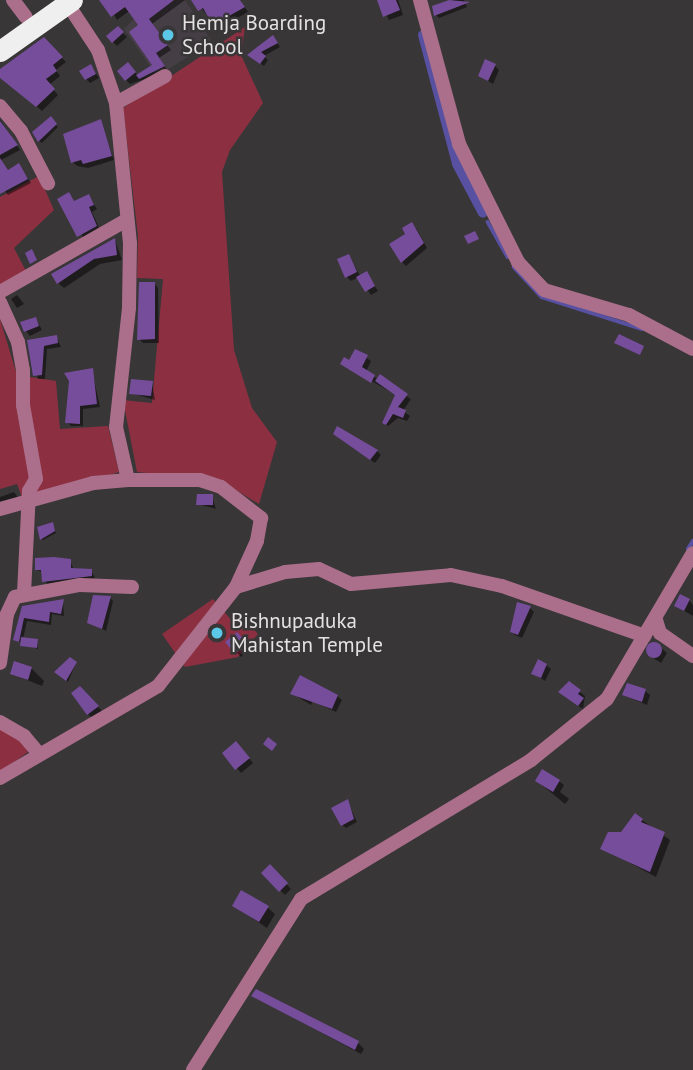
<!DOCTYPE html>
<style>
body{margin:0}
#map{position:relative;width:693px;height:1070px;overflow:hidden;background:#393638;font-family:"PT Sans",sans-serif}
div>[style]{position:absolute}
.built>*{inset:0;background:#463e45}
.green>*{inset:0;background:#8c3041}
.shadow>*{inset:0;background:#0007}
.stream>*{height:3.5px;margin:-1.75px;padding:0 1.75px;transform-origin:1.75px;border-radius:1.75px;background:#5851a2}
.canal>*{height:10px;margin:-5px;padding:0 5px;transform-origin:5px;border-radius:5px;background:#5851a2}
.building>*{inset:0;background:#764d9b}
.round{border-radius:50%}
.minor>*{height:14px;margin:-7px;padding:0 7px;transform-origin:7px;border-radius:7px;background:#ab6f8b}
.highway>*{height:21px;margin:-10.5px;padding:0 10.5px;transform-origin:10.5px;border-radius:10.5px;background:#efefef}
.dots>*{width:19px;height:19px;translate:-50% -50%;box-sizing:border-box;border:4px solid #393638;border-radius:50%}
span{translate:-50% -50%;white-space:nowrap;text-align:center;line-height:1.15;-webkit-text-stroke:5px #393638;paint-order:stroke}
.poi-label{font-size:21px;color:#e4e2e3}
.left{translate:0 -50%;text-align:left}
</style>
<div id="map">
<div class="built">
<div style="clip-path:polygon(152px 0,185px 0,212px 42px,157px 76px,124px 29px)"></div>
</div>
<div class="green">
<div style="clip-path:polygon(245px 27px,241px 55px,263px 103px,230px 150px,222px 172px,234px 350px,252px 408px,277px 442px,259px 504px,219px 480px,137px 472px,123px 400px,152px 403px,163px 279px,137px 278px,138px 236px,123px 108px)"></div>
<div style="clip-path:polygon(39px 176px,54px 210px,14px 248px,26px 271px,0 287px,0 197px)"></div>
<div style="clip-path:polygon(0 319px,17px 375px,56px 381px,60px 429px,108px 426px,119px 472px,24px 503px,17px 484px,0 489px)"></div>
<div style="clip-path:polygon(213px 599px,233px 622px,241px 616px,258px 634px,238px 657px,185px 667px,162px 634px)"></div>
<div style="clip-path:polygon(0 729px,22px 742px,28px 752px,0 772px)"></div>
</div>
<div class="shadow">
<div style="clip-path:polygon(106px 0,144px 0,117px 20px)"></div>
<div style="clip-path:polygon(160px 0,185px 0,152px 24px,171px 50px,159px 58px,168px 71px,130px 84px,126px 80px,132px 68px,138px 76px,155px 65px,140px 25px)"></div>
<div style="clip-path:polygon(194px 0,240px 0,248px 12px,219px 28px)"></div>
<div style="clip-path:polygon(379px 0,398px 0,403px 15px,389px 20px)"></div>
<div style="clip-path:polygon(454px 0,464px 0,467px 7px,439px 18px,436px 15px,434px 7px)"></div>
<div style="clip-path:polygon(118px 28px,127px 37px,117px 46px,108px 37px)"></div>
<div style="clip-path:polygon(44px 39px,66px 62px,56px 70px,60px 76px,49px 85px,58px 95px,42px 111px,0 73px)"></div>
<div style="clip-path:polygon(276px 41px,280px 47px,264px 56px,268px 60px,264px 66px,253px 58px)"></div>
<div style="clip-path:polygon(91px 66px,99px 78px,90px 83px,86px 79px)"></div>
<div style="clip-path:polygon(495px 66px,499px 70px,493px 84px,480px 76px)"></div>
<div style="clip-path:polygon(50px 118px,58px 127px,42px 143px,39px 141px)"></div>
<div style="clip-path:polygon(0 120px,20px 150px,1px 160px,9px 172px,22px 170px,31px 183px,8px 195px,0 185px)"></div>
<div style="clip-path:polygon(100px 121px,114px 160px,88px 168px,77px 166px,73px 162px)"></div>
<div style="clip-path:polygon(88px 196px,97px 209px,92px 212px,100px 230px,83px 240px,75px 203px)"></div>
<div style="clip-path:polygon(416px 228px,427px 248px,406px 266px,402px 262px,408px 234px)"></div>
<div style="clip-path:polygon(115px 240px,122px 260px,100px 264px,64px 288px,58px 283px)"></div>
<div style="clip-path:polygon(348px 256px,361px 277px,366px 273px,378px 291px,371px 295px,359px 277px,351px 281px,347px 277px)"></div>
<div style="clip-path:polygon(154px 283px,158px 288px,159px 343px,143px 343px,139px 339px)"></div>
<div style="clip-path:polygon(17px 295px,24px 304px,17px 308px,11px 299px)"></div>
<div style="clip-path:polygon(36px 319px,42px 330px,30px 336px,26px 331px)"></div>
<div style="clip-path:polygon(56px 336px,61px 347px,47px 349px,45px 379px,38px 379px,29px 342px)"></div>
<div style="clip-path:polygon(356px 351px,371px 361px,366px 372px,411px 399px,403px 411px,410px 416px,407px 421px,398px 418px,388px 426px,384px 423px,396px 395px,342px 364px,350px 362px)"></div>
<div style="clip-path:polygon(92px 370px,100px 407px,83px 409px,83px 426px,71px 426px,67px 422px)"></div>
<div style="clip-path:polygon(152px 383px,155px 400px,131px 393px)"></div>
<div style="clip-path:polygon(339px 438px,377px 451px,381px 455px,375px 463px)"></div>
<div style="clip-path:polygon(14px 492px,19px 499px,0 506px,0 497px)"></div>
<div style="clip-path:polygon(212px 496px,216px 509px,198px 504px)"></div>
<div style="clip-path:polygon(52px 524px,56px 533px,43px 540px,41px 539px)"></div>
<div style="clip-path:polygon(70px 561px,74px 570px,91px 570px,95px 578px,47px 584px,43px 572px,37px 570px)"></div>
<div style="clip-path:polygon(110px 598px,113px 601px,106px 631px,89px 622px)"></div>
<div style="clip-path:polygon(689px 600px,693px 605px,693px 616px,676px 606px)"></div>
<div style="clip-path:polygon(63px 601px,64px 616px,52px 614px,51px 625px,27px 621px,23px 639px,37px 640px,38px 649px,15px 640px,23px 607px)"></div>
<div style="clip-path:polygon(530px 608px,534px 612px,522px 638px,515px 635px,511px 632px)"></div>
<div style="clip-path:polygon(237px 634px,250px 648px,241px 657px,228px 643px)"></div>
<div style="clip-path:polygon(654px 642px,667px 653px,661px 663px,647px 654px)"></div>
<div style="clip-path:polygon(76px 663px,68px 682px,57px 672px)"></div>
<div style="clip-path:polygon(546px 665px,551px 669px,545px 681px,533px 673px)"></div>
<div style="clip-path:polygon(31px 668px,44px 681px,42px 686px,12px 674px)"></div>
<div style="clip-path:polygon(569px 683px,585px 696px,583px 709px,564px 696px)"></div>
<div style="clip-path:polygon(80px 688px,102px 711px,92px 718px,88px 714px)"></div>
<div style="clip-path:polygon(645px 691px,650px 695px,647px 705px,624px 695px)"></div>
<div style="clip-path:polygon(293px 694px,337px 696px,342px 700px,336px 712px,313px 701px,311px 705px)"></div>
<div style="clip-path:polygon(240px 747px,253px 763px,241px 773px,237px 768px)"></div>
<div style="clip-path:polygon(537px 781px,559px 781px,564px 785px,560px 792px,569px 799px,565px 804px)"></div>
<div style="clip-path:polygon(347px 801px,357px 822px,346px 828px,342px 825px)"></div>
<div style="clip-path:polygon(642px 820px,670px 840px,656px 877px,602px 848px)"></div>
<div style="clip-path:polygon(270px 867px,291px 889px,285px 895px,263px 873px)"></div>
<div style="clip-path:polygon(234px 906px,268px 908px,275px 914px,267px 928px)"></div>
<div style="clip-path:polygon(253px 996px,358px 1043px,364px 1049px,361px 1054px)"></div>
</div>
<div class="stream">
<div style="left:488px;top:222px;width:40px;rotate:60.3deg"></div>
<div style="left:514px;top:267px;width:41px;rotate:47deg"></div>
<div style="left:542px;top:297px;width:105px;rotate:17.7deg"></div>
<div style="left:688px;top:549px;width:9px;rotate:-58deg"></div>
</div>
<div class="canal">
<div style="left:423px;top:35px;width:133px;rotate:75.2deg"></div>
<div style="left:457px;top:164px;width:55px;rotate:62deg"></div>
</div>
<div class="building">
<div style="clip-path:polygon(99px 0,174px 0,149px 19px,168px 45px,156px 53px,165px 66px,139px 79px,136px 75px,152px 65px,129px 32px,138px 25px,125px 7px,111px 17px)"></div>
<div style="clip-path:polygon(191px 0,240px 0,245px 7px,213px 25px,203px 8px,198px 11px)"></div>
<div style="clip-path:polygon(377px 0,396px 0,400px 10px,383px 17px)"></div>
<div style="clip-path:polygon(449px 0,470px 2px,434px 16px,432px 6px)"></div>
<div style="clip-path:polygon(118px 26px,124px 32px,112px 43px,106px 36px)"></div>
<div style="clip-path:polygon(273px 35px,278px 43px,261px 52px,266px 56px,260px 64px,247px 55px)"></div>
<div style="clip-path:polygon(44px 37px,63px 57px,53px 65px,57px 71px,46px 79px,55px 89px,36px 107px,0 78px,0 69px)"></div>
<div style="clip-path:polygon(485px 59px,496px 64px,488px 81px,478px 76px)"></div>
<div style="clip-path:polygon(128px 62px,136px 72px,125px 81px,117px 71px)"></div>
<div style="clip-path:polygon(91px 64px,96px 74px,85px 80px,79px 71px)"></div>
<div style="clip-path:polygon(51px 116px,57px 124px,38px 142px,32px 132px)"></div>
<div style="clip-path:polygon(101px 119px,112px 156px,83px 164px,81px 160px,71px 163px,63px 134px)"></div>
<div style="clip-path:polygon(0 121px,18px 145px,0 155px)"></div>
<div style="clip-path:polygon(0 158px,8px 170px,19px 163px,28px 179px,0 194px)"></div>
<div style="clip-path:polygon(69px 192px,74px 201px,89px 194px,94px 205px,89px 207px,97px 226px,77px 237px,57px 199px)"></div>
<div style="clip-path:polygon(412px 222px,424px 243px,401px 263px,389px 244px,405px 234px,402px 228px)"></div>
<div style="clip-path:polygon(475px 231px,479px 239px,468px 244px,464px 236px)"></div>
<div style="clip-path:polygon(115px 238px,117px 255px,94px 259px,57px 284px,51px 274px)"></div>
<div style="clip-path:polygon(32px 249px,37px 260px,30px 264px,25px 253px)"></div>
<div style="clip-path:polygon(349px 254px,357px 272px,345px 278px,337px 259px)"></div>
<div style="clip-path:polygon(367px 271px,375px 286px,365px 292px,356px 277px)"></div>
<div style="clip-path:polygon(139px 282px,155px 282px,155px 339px,137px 340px)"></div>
<div style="clip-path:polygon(36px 317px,39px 326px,24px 332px,20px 322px)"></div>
<div style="clip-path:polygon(619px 334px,644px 346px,640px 355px,614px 343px)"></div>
<div style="clip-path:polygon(57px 335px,58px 343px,44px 346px,42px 375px,33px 376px,27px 340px)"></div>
<div style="clip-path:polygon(355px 349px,368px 355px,362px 367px,375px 375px,371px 383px,340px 364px,344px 357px,349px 360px)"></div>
<div style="clip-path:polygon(93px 368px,97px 404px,80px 406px,80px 424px,65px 423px,69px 381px,64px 373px)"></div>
<div style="clip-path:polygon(380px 374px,408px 394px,398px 407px,406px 410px,403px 418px,393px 414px,386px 425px,382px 423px,395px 395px,375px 381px)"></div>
<div style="clip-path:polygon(131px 379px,153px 381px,151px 396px,129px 394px)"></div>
<div style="clip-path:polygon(337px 426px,378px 450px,370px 460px,333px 434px)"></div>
<div style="clip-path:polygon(197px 494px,213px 494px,213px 505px,196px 505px)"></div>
<div style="clip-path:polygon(53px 522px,55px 531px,40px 540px,37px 527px)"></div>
<div style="clip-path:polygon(54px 557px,71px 559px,71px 568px,92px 569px,92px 576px,42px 582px,41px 570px,35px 570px,35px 558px)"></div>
<div style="clip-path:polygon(680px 594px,690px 599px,684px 611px,674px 606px)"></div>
<div style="clip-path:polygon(93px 595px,111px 596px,102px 629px,87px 623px)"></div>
<div style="clip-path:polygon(64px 599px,61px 614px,50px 612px,49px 622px,24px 618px,19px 642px,13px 640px,22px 606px)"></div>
<div style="clip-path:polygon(517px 602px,531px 606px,518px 635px,510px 632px)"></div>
<div style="clip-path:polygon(237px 632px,247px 643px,235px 654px,225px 642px)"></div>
<div style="clip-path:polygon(21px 637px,38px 639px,37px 648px,20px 646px)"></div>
<div class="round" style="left:646px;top:642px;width:16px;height:16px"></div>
<div style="clip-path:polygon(70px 657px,77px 662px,66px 681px,54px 672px)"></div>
<div style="clip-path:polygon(538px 659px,547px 664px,541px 678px,531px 674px)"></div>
<div style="clip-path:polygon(14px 661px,32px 667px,28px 680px,10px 674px)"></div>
<div style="clip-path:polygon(300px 675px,338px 695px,332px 709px,290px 694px)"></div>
<div style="clip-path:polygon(569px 681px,581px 690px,578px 694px,584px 698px,578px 706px,558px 692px)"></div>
<div style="clip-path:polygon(627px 683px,646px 689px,642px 702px,622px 695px)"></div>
<div style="clip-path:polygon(80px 686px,99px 706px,87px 715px,71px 693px)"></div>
<div style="clip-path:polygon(268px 737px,277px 744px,272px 751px,263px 744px)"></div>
<div style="clip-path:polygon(236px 741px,250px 758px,235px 770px,222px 753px)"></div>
<div style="clip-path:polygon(542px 769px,560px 780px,553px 792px,535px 781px)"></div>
<div style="clip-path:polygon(348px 799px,354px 819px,341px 826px,331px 808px)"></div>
<div style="clip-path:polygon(635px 813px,643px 819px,641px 822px,665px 832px,650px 872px,600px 849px,608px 832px,621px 832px)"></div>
<div style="clip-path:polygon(270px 864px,288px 883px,279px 892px,261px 873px)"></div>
<div style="clip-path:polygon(241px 890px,269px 906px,259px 922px,232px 906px)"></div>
<div style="clip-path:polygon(256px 989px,359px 1041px,355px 1050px,251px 996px)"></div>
</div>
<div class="minor">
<div style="left:13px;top:0;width:21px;rotate:53deg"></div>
<div style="left:65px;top:0;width:60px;rotate:56.6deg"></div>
<div style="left:98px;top:50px;width:56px;rotate:71.2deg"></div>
<div style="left:420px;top:0;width:149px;rotate:74.8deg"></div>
<div style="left:459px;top:144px;width:132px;rotate:63.4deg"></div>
<div style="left:518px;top:262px;width:38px;rotate:47deg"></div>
<div style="left:544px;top:290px;width:89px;rotate:16.4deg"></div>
<div style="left:629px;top:315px;width:72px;rotate:28deg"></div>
<div style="left:165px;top:76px;width:56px;rotate:151.1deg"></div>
<div style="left:116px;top:103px;width:141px;rotate:84.3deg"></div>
<div style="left:130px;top:243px;width:65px;rotate:90.9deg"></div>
<div style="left:129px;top:308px;width:120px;rotate:96.2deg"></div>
<div style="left:116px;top:427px;width:54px;rotate:77.2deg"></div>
<div style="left:128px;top:480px;width:72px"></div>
<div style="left:200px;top:480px;width:22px;rotate:18deg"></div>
<div style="left:221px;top:487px;width:51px;rotate:37.8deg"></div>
<div style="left:261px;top:518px;width:23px;rotate:100deg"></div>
<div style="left:257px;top:541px;width:51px;rotate:114.5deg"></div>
<div style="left:0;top:106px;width:33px;rotate:50deg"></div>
<div style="left:21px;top:131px;width:59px;rotate:62.6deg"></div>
<div style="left:0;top:292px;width:146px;rotate:-29.6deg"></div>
<div style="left:0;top:302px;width:44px;rotate:65.8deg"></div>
<div style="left:18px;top:342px;width:28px;rotate:80deg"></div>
<div style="left:23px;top:370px;width:35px;rotate:90deg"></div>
<div style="left:23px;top:405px;width:75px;rotate:80deg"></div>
<div style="left:36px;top:479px;width:14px;rotate:120deg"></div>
<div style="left:29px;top:491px;width:103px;rotate:92.8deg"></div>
<div style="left:0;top:509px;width:97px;rotate:-15.6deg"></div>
<div style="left:93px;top:483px;width:35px;rotate:-5deg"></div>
<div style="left:656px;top:620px;width:14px;rotate:73deg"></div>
<div style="left:660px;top:633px;width:40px;rotate:34.9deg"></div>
<div style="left:0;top:663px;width:49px;rotate:-81.9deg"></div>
<div style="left:7px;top:614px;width:19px;rotate:-65deg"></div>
<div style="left:15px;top:597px;width:66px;rotate:-10.5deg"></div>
<div style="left:80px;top:585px;width:52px;rotate:2.2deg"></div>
<div style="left:0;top:722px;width:28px;rotate:30deg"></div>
<div style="left:24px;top:736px;width:23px;rotate:50deg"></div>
<div style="left:0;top:778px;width:183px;rotate:-30.2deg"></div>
<div style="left:158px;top:686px;width:126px;rotate:-51.8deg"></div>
<div style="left:236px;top:587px;width:51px;rotate:-17deg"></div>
<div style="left:285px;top:572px;width:34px;rotate:-5deg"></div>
<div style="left:319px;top:569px;width:35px;rotate:25deg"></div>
<div style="left:351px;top:584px;width:100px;rotate:-5.1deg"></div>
<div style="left:451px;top:575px;width:52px;rotate:12.2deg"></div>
<div style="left:502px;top:586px;width:151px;rotate:19.3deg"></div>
<div style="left:193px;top:1070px;width:202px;rotate:-57.7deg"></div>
<div style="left:301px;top:899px;width:269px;rotate:-31.1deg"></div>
<div style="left:531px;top:760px;width:97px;rotate:-38.8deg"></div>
<div style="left:607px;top:699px;width:169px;rotate:-59.5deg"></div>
</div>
<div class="highway">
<div style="left:0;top:51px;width:88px;rotate:-35.3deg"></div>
</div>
<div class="dots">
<div style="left:168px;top:35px;background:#5ac8e6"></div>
<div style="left:217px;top:633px;background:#5ac8e6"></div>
</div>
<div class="poi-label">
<span class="left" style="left:182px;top:35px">Hemja Boarding<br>School</span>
<span class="left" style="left:231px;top:633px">Bishnupaduka<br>Mahistan Temple</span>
</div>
</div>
